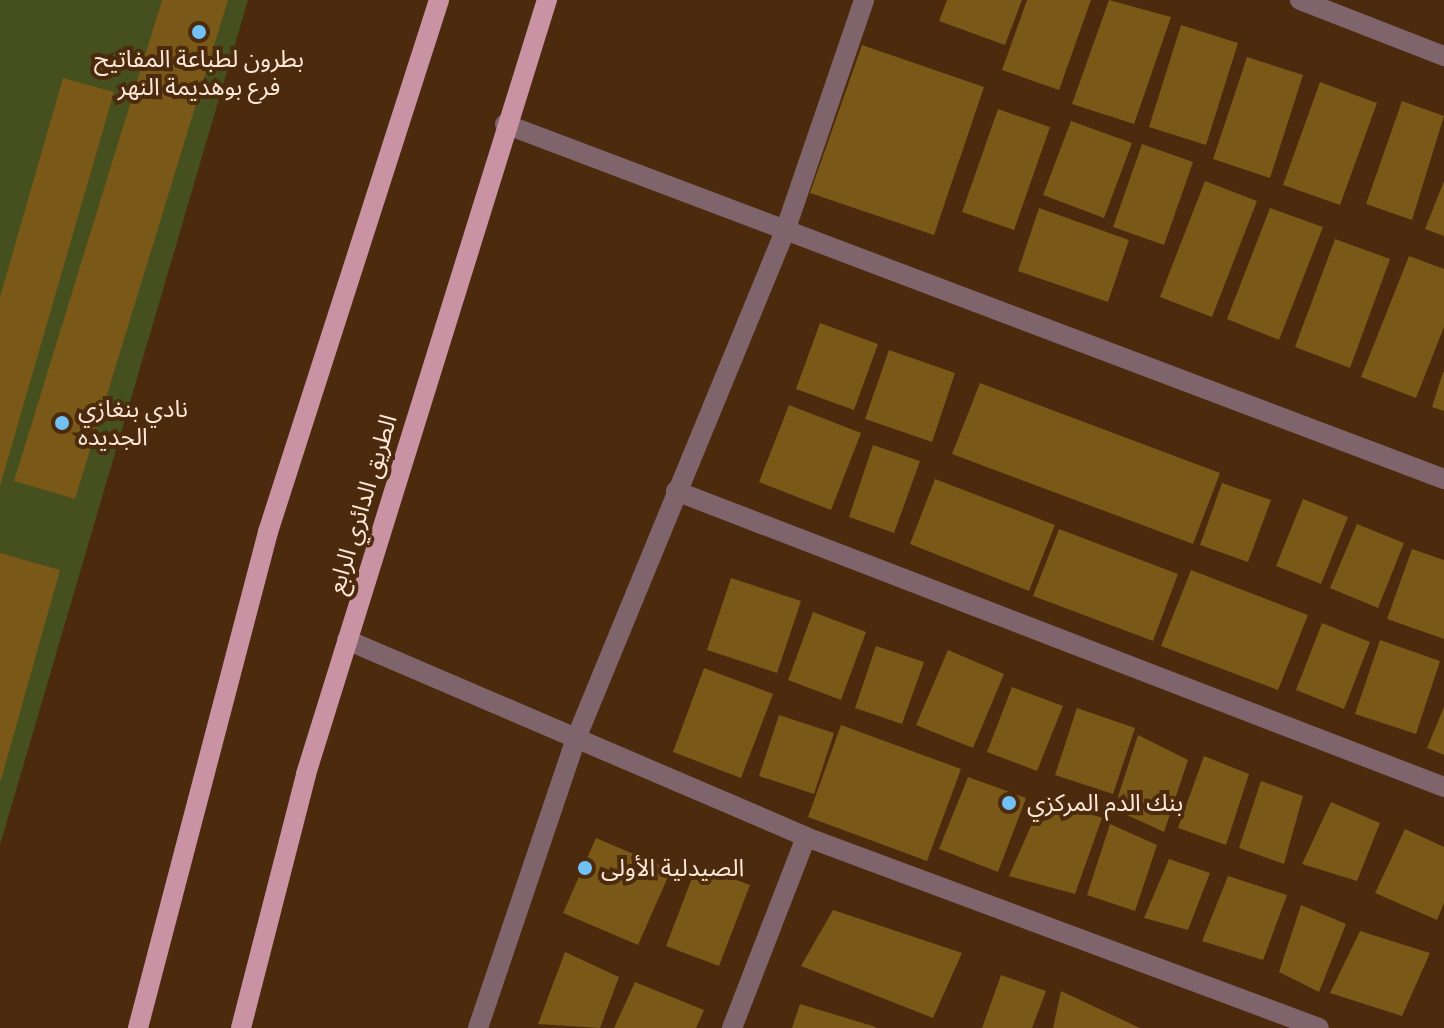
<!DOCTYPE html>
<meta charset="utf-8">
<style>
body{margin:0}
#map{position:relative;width:1444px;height:1028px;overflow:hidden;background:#4b2a0d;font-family:Ubuntu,"Noto Sans Arabic",sans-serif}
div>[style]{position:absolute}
.green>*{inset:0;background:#464f1e}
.building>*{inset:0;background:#7a5818}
.minor>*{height:20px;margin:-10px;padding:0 10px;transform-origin:10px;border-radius:10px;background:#7f646c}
.major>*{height:20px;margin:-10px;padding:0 10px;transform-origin:10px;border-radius:10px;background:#c993a4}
.dots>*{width:22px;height:22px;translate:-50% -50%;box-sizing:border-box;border:4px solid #4b2a0d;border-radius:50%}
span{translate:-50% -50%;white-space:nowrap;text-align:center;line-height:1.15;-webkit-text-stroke:8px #4b2a0d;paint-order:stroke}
.poi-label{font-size:24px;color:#fde7d7}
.left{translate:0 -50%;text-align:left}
.street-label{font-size:24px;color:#fde7d7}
</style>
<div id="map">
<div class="green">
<div style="clip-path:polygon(0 0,248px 0,0 845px)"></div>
</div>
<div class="building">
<div style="clip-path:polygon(162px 0,228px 0,75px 499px,14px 481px)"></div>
<div style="clip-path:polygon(947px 0,1022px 0,1005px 45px,939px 21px)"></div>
<div style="clip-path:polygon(1027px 0,1091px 0,1059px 90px,1002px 70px)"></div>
<div style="clip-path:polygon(1109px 0,1171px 17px,1134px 124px,1072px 104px)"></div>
<div style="clip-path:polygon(1181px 25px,1238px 43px,1206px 145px,1149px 127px)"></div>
<div style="clip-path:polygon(862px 45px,984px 87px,934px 235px,810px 193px)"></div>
<div style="clip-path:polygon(1247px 57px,1303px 75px,1270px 178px,1213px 159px)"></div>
<div style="clip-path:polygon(63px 78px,114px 92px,0 486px,0 297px)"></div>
<div style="clip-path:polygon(1320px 82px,1377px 103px,1340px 205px,1283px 185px)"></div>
<div style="clip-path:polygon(1402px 101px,1444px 116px,1412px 220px,1366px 204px)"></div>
<div style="clip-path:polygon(998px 109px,1050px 127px,1014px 230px,962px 212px)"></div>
<div style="clip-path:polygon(1071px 121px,1132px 143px,1104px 218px,1043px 195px)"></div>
<div style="clip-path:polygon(1142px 144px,1193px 162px,1164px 245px,1113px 227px)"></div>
<div style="clip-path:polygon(1205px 181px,1257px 201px,1212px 317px,1160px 297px)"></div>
<div style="clip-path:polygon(1444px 181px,1444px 236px,1425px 229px)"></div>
<div style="clip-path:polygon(1039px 208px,1129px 240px,1108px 302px,1018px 271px)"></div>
<div style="clip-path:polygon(1270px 208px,1323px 227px,1279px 340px,1227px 319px)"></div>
<div style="clip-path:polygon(1335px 239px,1390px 259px,1350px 368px,1295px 347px)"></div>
<div style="clip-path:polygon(1409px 256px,1444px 269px,1444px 327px,1416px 398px,1361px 377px)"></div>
<div style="clip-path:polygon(820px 323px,878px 344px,854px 410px,796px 389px)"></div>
<div style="clip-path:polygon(889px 350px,955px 373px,932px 442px,865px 419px)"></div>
<div style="clip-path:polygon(1443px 372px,1444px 372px,1444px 411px,1432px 407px)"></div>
<div style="clip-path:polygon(980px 383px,1220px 473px,1193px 544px,952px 454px)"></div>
<div style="clip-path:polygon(789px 405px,861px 433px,831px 510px,759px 482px)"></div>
<div style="clip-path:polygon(873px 445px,920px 461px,894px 533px,849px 517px)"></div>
<div style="clip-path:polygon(935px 479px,1055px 525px,1029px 591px,910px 544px)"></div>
<div style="clip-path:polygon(1222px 483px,1271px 500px,1248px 562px,1200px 545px)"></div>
<div style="clip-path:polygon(1303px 499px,1348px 517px,1321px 584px,1276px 566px)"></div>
<div style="clip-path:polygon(1357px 524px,1404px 543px,1378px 608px,1330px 588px)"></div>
<div style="clip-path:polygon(1059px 529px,1178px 574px,1153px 641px,1033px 596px)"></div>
<div style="clip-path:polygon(1412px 549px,1444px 560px,1444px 639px,1387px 619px)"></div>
<div style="clip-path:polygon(0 553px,60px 570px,1px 780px,0 780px)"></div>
<div style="clip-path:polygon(1191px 570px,1308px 615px,1278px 690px,1161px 646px)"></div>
<div style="clip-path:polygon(731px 578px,801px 601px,777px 673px,707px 650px)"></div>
<div style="clip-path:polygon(813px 612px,866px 632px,841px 700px,788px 680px)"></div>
<div style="clip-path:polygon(1322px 623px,1370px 642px,1344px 709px,1296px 690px)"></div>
<div style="clip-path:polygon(1380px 640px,1440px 661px,1416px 734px,1355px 714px)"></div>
<div style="clip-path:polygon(876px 646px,924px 662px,902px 724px,855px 708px)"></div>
<div style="clip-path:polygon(948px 650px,1004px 674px,973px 748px,916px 725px)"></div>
<div style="clip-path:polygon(704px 668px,773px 694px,741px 778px,673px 752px)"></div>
<div style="clip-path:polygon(1012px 687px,1063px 706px,1037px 771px,987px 752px)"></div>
<div style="clip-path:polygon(1444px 707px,1444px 755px,1427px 748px)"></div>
<div style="clip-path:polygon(1077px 708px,1135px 728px,1113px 794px,1055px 775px)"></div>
<div style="clip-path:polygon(779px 715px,834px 733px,814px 794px,759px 776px)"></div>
<div style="clip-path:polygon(841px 725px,961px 769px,927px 861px,808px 817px)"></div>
<div style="clip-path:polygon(1138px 735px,1188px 760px,1164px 832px,1114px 809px)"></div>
<div style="clip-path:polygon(1204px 756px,1249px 774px,1226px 845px,1178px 828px)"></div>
<div style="clip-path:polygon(968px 777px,1026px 798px,998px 872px,939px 849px)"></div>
<div style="clip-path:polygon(1261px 781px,1303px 796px,1284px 864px,1239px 848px)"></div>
<div style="clip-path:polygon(1044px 796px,1102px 818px,1075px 894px,1009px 876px)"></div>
<div style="clip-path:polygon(1331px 802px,1380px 823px,1357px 881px,1302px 864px)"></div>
<div style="clip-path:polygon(1110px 824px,1157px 845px,1135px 911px,1087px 895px)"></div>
<div style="clip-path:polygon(1405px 829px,1444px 847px,1444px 903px,1437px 920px,1375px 893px)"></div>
<div style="clip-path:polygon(596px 838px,671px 870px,638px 945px,563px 913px)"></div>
<div style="clip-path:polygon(1169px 859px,1210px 873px,1188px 930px,1144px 918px)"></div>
<div style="clip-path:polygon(697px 865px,750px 885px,719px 966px,666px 946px)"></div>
<div style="clip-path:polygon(1228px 876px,1287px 895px,1263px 960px,1202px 941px)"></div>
<div style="clip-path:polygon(1301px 905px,1346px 924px,1319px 992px,1279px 972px)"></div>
<div style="clip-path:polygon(833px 910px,962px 953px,933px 1018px,801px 966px)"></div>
<div style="clip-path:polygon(1360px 931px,1430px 953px,1402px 1016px,1330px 993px)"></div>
<div style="clip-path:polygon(565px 952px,619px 977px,600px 1028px,538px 1024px)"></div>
<div style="clip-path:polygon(1001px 975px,1046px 991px,1032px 1028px,982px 1028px)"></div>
<div style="clip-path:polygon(635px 982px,704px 1010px,696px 1028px,614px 1028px)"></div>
<div style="clip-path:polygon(1061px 991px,1140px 1028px,1053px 1028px)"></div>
<div style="clip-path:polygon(800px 1004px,876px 1027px,876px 1028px,792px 1028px)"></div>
</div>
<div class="minor">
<div style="left:1300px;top:0;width:155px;rotate:21.3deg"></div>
<div style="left:505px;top:124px;width:1004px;rotate:20.71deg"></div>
<div style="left:676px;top:491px;width:823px;rotate:21.08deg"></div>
<div style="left:347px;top:640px;width:499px;rotate:23.2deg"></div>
<div style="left:806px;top:837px;width:547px;rotate:20.42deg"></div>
<div style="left:478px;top:1028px;width:303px;rotate:-71.3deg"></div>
<div style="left:575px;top:741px;width:552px;rotate:-67.62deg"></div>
<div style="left:785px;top:231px;width:244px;rotate:-71.1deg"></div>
<div style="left:732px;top:1028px;width:205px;rotate:-68.8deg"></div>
</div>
<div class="major">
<div style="left:138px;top:1028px;width:513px;rotate:-75.31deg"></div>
<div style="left:268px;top:532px;width:559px;rotate:-72.18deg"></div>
<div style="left:241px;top:1028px;width:262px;rotate:-75.6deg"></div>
<div style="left:306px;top:774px;width:811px;rotate:-72.71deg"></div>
</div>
<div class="dots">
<div style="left:199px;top:32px;background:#71c1f5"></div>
<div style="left:62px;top:423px;background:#71c1f5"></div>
<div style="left:1009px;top:803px;background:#71c1f5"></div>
<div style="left:585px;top:868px;background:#71c1f5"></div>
</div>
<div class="poi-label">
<span style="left:199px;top:73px">بطرون لطباعة المفاتيح<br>فرع بوهديمة النهر</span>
<span class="left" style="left:78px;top:423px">نادي بنغازي<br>الجديده</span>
<span class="left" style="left:1027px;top:803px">بنك الدم المركزي</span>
<span class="left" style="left:601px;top:868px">الصيدلية الأولى</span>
</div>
<div class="street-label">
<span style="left:362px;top:504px;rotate:-73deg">الطريق الدائري الرابع</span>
</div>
</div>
